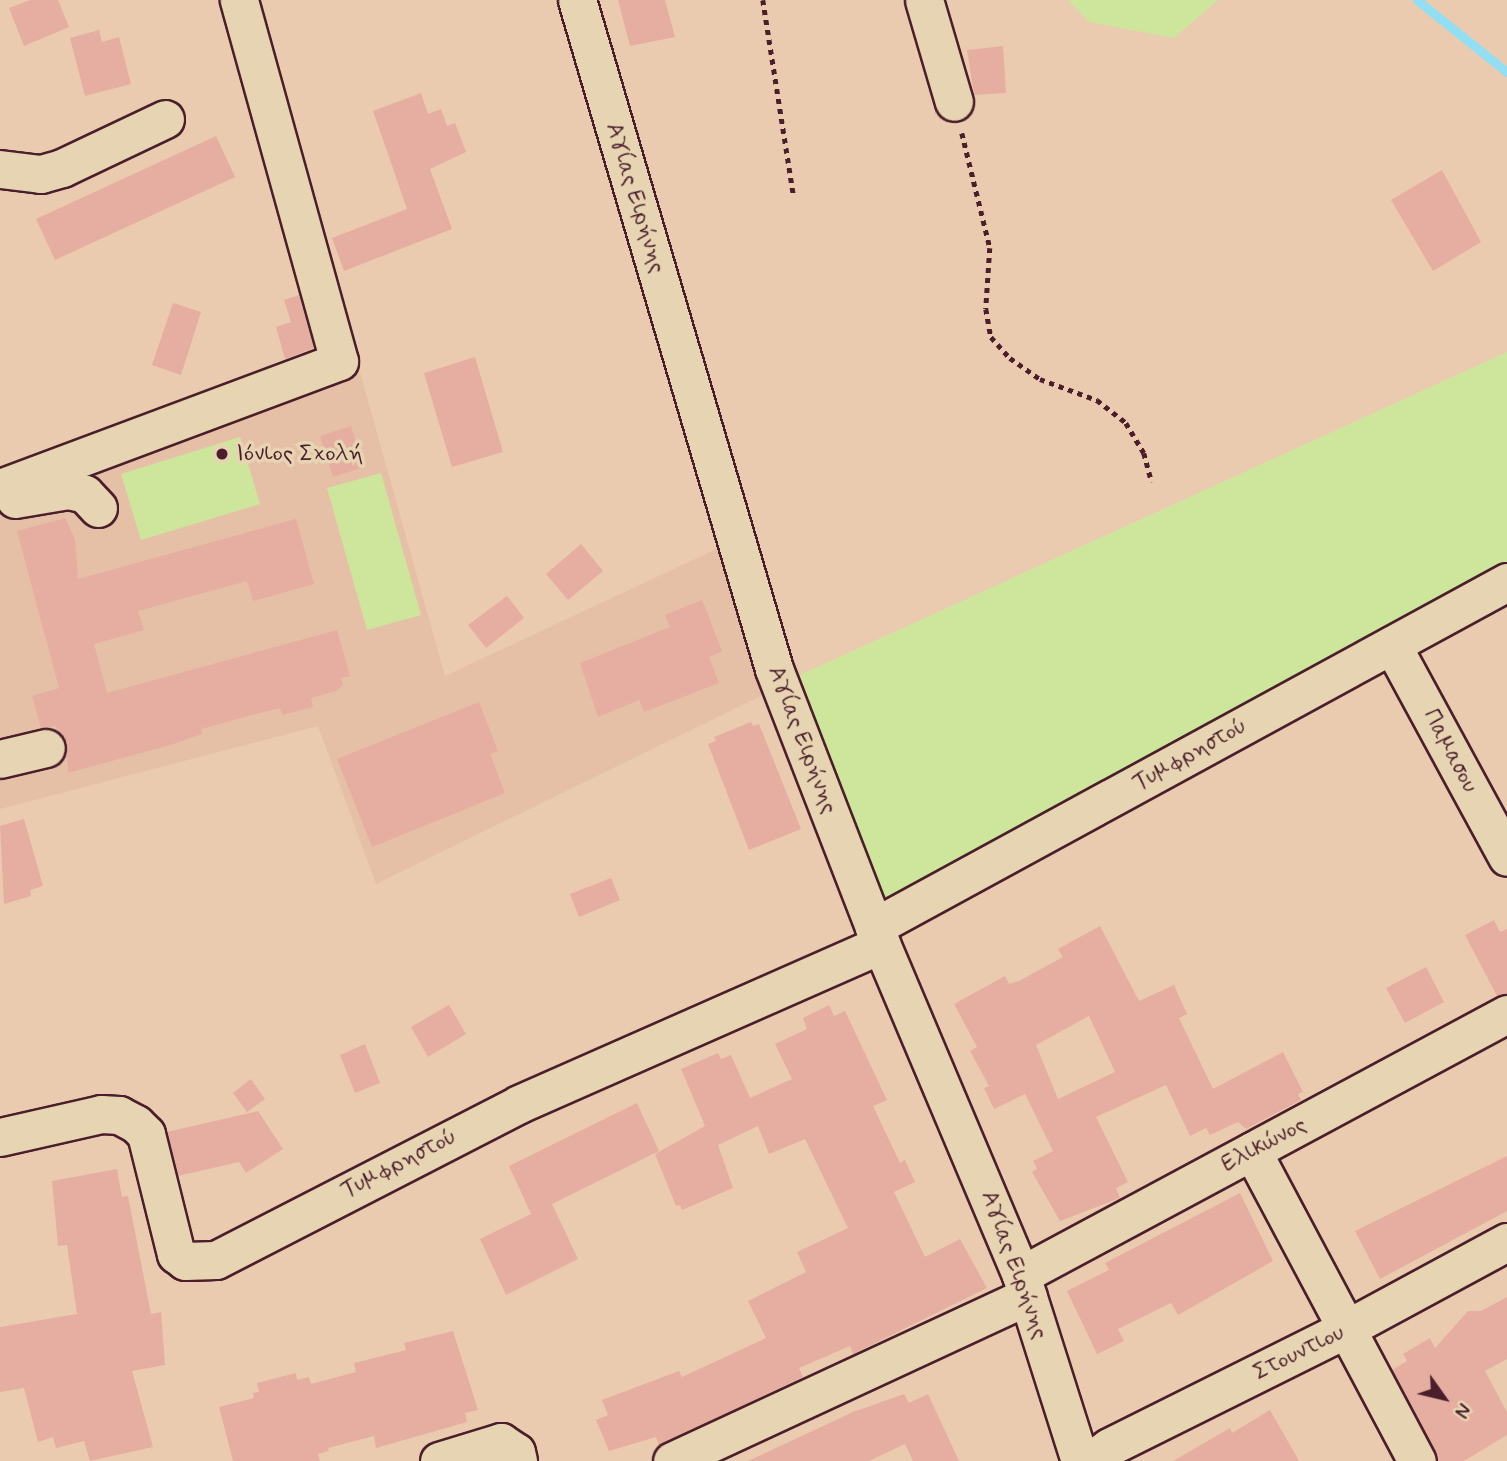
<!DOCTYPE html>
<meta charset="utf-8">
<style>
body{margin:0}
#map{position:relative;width:1507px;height:1461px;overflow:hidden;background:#eacbaf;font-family:Mynerve,sans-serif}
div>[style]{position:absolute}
.built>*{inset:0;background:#e6bfa7}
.green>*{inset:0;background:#cee69c}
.stream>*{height:9px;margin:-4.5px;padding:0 4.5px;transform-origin:4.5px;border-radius:4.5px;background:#92dff3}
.building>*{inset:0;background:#e6aea0}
.path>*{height:4.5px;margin-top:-2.25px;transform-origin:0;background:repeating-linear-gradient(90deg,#4a1f2b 0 5px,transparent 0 10px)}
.roads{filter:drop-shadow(2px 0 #4a1f2b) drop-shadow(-2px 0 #4a1f2b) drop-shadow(0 2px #4a1f2b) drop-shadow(0 -2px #4a1f2b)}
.minor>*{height:37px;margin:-18.5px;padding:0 18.5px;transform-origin:18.5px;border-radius:18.5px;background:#e7d4b2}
.dots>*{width:19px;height:19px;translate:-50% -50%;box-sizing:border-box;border:4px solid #e7d4b2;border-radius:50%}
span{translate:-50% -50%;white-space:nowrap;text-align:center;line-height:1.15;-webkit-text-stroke:7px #e7d4b2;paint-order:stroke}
.street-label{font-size:23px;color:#4a1f2b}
.poi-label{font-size:23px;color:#4a1f2b}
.left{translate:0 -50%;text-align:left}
.north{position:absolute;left:1409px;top:1363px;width:70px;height:70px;-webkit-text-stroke:5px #e7d4b2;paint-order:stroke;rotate:124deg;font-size:19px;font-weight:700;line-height:28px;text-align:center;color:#4a1f2b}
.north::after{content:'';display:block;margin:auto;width:24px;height:32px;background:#4a1f2b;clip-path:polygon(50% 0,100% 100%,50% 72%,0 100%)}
</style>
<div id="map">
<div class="built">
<div style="clip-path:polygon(256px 0,445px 676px,725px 545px,767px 693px,376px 884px,318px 726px,0 809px,0 477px,331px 354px)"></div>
</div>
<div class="green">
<div style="clip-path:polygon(1068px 0,1218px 0,1174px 38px,1089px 22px)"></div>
<div style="clip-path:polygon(1507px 352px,1507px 563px,885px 908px,800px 675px)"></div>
<div style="clip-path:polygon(240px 437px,260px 504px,141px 540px,121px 474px)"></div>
<div style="clip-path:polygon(381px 473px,421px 615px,367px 630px,327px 488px)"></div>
</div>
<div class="stream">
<div style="left:1417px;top:0;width:115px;rotate:38.7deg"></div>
</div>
<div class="building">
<div style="clip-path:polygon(30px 0,58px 0,69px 27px,24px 46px,9px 8px)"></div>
<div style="clip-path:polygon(618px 0,665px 0,675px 37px,630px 46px)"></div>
<div style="clip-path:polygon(99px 30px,102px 42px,119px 37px,131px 84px,85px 96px,70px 38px)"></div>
<div style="clip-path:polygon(1003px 46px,1006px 93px,974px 95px,967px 50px)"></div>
<div style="clip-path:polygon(421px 93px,428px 114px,441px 109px,447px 126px,455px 123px,466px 152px,430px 169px,452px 229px,344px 271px,332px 238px,407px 209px,373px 111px)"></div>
<div style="clip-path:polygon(216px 136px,235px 177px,55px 260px,36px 219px)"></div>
<div style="clip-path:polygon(1442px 170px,1481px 242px,1433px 271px,1391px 200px)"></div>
<div style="clip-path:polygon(299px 295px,314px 348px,285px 359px,276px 327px,291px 322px,284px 300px)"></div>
<div style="clip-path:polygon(173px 303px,201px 312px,181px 375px,152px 365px)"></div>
<div style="clip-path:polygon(475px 357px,503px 452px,452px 467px,424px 373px)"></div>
<div style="clip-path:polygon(351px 426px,364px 467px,333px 477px,320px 436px)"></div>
<div style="clip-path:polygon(65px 518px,75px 539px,78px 579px,296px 519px,314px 584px,253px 601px,247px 581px,138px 611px,144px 630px,94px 644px,107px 693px,337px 630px,350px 676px,341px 678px,343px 685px,336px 691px,311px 698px,313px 707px,282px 715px,280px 708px,260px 713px,201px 729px,202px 734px,170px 745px,68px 773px,66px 742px,56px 726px,41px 728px,32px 696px,59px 688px,17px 531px)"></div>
<div style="clip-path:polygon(581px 544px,603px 571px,568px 600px,546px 574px)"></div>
<div style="clip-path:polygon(507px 596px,524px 618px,486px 648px,468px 625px)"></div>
<div style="clip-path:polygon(702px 600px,722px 651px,709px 657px,719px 683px,644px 712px,639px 700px,598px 717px,580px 663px,670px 627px,665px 615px)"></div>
<div style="clip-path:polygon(479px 702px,498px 751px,490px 754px,505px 793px,372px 847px,337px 759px)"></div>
<div style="clip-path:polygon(751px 722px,753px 726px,759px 724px,801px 829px,749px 850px,708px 744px,716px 741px,714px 737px)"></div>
<div style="clip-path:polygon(24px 819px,43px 886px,30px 890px,31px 896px,4px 904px,0 826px)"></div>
<div style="clip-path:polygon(611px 878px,620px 900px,579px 917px,570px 894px)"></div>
<div style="clip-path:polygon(1494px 920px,1500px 932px,1507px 929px,1507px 993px,1497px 996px,1465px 935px)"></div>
<div style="clip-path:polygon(evenodd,1100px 926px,1139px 1001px,1174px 985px,1187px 1014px,1179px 1018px,1213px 1089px,1283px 1052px,1303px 1092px,1298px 1094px,1301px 1100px,1246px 1129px,1238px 1122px,1210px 1135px,1206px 1128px,1190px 1136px,1166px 1085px,1096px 1117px,1128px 1182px,1116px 1188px,1120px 1198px,1060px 1221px,1032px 1172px,1037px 1169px,1033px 1161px,1053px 1151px,1025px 1094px,994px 1109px,984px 1088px,989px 1086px,970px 1051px,977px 1047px,954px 1004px,1005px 976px,1009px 984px,1019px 981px,1063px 957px,1058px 949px,1100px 926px,1089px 1016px,1115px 1072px,1058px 1099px,1036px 1045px,1089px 1016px)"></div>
<div style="clip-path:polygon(1426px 967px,1444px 1002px,1405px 1023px,1386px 988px)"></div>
<div style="clip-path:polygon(449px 1005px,466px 1034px,428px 1057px,411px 1027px)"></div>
<div style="clip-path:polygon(829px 1005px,834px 1016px,845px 1011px,887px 1100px,873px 1106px,900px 1163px,905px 1160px,915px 1182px,894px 1192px,925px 1257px,960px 1239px,987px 1288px,853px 1354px,850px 1346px,799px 1368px,803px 1377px,659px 1445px,656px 1437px,609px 1451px,596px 1420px,608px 1415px,602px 1400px,679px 1371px,682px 1377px,766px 1338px,748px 1301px,806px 1272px,797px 1252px,848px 1228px,805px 1139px,769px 1154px,758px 1126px,718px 1145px,733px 1188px,682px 1210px,680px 1205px,676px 1206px,655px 1154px,705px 1126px,681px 1069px,718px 1053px,721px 1059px,731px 1055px,750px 1098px,792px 1079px,775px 1044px,807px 1029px,803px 1018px)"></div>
<div style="clip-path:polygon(365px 1044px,380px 1083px,355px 1093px,340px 1055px)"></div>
<div style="clip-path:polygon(251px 1079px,265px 1099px,247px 1112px,233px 1093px)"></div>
<div style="clip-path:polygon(637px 1103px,659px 1151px,552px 1204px,578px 1259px,506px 1295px,480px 1239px,531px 1214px,509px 1166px)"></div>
<div style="clip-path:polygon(258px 1111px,283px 1149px,246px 1173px,239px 1162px,178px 1176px,167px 1132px)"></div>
<div style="clip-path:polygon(1507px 1156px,1507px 1211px,1380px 1279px,1355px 1231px)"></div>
<div style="clip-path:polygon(117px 1169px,122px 1197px,128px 1196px,151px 1314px,161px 1312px,165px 1365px,132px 1371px,153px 1447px,90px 1461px,84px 1441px,56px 1448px,53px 1437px,38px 1442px,24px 1388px,0 1392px,0 1327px,77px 1314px,67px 1245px,58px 1246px,52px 1181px)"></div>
<div style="clip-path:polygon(1240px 1193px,1273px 1261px,1178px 1315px,1171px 1303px,1118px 1329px,1124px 1341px,1097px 1354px,1067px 1291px,1109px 1270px,1105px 1263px)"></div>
<div style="clip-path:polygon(1507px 1297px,1507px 1359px,1485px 1371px,1507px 1412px,1507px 1435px,1464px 1461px,1438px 1461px,1392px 1370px,1407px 1361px,1403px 1354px,1430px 1338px,1435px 1348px,1468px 1311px,1481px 1311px)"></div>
<div style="clip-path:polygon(453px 1331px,478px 1410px,465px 1413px,467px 1422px,376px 1448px,374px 1436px,328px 1448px,329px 1451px,318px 1454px,320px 1461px,233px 1461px,219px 1407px,254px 1398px,253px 1393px,259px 1392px,257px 1383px,296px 1373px,297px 1380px,309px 1377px,311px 1384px,356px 1372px,354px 1363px,406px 1350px,404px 1343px)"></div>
<div style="clip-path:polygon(904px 1394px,909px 1403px,928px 1394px,959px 1461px,913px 1461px,905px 1444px,869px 1461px,748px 1461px,853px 1412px)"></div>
<div style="clip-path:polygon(1270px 1410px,1299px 1461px,1173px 1461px,1230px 1428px,1232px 1433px)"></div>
</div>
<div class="path">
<div style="left:763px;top:0;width:199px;rotate:81.1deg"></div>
<div style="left:962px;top:133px;width:118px;rotate:76.3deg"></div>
<div style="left:990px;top:248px;width:61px;rotate:93.8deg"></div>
<div style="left:986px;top:309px;width:28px;rotate:80deg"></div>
<div style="left:991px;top:337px;width:28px;rotate:48deg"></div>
<div style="left:1010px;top:358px;width:37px;rotate:35deg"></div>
<div style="left:1040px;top:379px;width:61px;rotate:20.2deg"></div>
<div style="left:1097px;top:400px;width:37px;rotate:38deg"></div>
<div style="left:1126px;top:423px;width:35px;rotate:59deg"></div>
<div style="left:1144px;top:453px;width:30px;rotate:75deg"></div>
</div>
<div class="roads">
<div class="minor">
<div style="left:577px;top:0;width:697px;rotate:73.59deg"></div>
<div style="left:774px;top:669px;width:277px;rotate:68.8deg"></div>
<div style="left:874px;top:927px;width:378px;rotate:67.1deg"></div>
<div style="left:1021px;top:1275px;width:195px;rotate:72.4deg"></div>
<div style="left:924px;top:0;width:106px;rotate:73.6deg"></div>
<div style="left:0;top:169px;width:41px;rotate:7deg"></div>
<div style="left:41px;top:174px;width:22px;rotate:-16deg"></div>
<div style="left:62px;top:168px;width:114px;rotate:-25.4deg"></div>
<div style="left:0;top:488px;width:362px;rotate:-20.5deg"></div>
<div style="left:339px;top:361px;width:375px;rotate:-105.5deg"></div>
<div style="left:15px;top:499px;width:54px;rotate:-9.6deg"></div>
<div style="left:68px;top:490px;width:17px;rotate:13deg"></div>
<div style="left:85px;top:494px;width:19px;rotate:47deg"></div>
<div style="left:1392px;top:645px;width:241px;rotate:61.5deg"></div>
<div style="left:0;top:759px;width:47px;rotate:-13.4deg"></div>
<div style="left:874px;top:927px;width:721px;rotate:-28.59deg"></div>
<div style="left:0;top:1137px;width:104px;rotate:-12.8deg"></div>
<div style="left:101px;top:1114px;width:18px;rotate:3deg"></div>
<div style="left:119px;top:1115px;width:19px;rotate:28deg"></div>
<div style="left:136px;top:1124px;width:14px;rotate:45deg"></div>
<div style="left:146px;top:1134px;width:124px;rotate:76deg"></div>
<div style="left:176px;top:1254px;width:11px;rotate:38deg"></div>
<div style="left:185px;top:1261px;width:31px;rotate:-2deg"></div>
<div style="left:216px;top:1260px;width:341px;rotate:-27.2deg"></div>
<div style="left:519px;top:1104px;width:396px;rotate:-23.8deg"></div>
<div style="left:1252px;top:1151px;width:351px;rotate:62deg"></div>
<div style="left:1021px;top:1275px;width:552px;rotate:-28.24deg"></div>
<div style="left:439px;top:1461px;width:65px;rotate:-17deg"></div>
<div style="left:501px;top:1442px;width:18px;rotate:34deg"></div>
<div style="left:516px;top:1452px;width:9px;rotate:77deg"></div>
<div style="left:672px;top:1461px;width:392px;rotate:-24.9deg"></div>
<div style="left:1090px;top:1461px;width:24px;rotate:-36deg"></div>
<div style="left:1109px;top:1447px;width:263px;rotate:-26.5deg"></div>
<div style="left:1344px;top:1330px;width:185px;rotate:-28.4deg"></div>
</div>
</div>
<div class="dots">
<div style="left:222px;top:454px;background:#4a1f2b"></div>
</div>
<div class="street-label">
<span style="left:635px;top:198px;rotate:73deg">Αγίας Ειρήνης</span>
<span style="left:802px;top:740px;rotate:69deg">Αγίας Ειρήνης</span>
<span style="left:1450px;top:751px;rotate:62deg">Παμασου</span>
<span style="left:1190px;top:755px;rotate:-29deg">Τυμφρηστού</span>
<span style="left:1264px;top:1145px;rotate:-28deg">Ελικώνος</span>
<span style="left:399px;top:1164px;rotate:-27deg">Τυμφρηστού</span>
<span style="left:1014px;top:1265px;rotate:70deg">Αγίας Ειρήνης</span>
<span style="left:1299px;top:1353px;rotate:-26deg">Στουντιου</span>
</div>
<div class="poi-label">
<span class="left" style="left:236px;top:454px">Ιόνιος Σχολή</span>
</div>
<div class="north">N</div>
</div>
